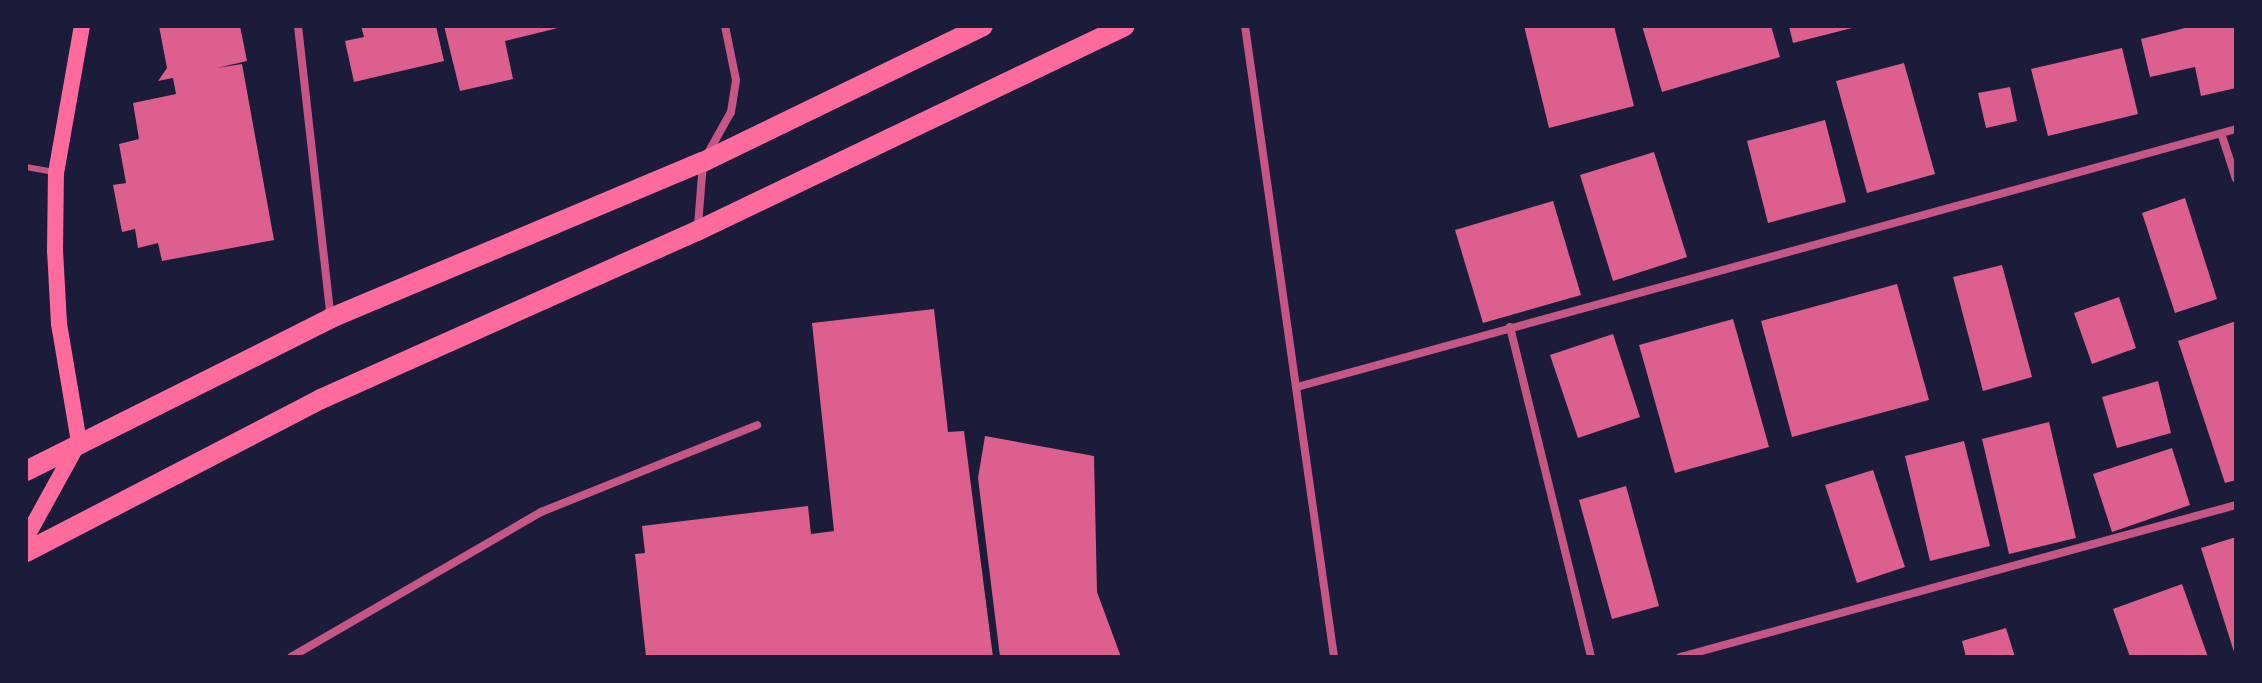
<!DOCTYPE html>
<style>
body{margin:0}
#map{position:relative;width:2262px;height:683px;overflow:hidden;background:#1b1b3a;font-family:Jost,sans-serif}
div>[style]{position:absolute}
.building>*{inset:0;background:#dd5f8e}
.service>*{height:6px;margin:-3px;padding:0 3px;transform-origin:3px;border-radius:3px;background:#c65784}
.minor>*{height:8px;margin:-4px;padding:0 4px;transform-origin:4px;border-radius:4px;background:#c65784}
.secondary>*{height:16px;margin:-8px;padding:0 8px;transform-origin:8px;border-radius:8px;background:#ff6b9d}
.primary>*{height:20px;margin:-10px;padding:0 10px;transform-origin:10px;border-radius:10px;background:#ff6b9d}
span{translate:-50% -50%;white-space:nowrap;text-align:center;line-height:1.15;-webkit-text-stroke:7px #1b1b3a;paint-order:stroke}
.frame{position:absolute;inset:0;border:28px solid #1b1b3a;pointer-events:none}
</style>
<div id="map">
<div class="building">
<div style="clip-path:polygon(159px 26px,240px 26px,247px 61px,217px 68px,242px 64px,274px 240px,162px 261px,158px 243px,138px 248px,135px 229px,122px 232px,113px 185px,126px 183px,119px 144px,139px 139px,133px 103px,176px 94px,173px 78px,158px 81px,167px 68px)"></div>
<div style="clip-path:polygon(361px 26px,436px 26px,444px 61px,354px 82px,345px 41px,364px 37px)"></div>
<div style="clip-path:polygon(444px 26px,562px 26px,562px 27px,505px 41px,513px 79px,460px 91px)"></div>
<div style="clip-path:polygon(1524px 26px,1614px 26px,1634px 106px,1549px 128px)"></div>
<div style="clip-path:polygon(1642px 26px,1771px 26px,1780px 57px,1662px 92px)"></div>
<div style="clip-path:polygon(1789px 26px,1856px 26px,1856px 27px,1793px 43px)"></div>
<div style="clip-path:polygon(2193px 26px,2236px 26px,2236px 88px,2201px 96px,2195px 67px,2150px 77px,2141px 39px)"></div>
<div style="clip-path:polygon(2122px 48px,2138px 114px,2048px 136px,2031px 69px)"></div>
<div style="clip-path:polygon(1904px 63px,1935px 174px,1867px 193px,1836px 81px)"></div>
<div style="clip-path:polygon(2010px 87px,2017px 121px,1986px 128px,1978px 93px)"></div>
<div style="clip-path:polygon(1825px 120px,1846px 202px,1768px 223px,1747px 141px)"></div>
<div style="clip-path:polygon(1654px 152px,1687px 257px,1613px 281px,1580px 175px)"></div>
<div style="clip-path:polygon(2185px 198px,2217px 299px,2175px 313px,2142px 213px)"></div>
<div style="clip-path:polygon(1553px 201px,1581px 295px,1483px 323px,1455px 230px)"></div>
<div style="clip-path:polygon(2002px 265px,2032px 377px,1983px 391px,1953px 277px)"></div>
<div style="clip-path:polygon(1897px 284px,1929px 400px,1792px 437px,1761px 321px)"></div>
<div style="clip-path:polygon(2119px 297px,2136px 348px,2092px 364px,2074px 313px)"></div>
<div style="clip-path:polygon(934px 309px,948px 432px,964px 431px,993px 657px,646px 657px,635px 554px,645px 553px,642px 526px,808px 506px,811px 534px,834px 531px,812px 323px)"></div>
<div style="clip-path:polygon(1733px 319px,1769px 447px,1675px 473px,1639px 345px)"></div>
<div style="clip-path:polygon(2236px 321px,2236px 480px,2225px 483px,2178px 341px)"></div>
<div style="clip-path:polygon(1613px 334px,1640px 417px,1578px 438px,1550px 355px)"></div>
<div style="clip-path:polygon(2158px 381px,2171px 433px,2117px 448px,2102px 397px)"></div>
<div style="clip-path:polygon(2049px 422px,2076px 538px,2009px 554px,1982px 439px)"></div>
<div style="clip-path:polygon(985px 436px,1094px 456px,1097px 592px,1121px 657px,1000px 657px,978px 478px)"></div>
<div style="clip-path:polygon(1964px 441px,1990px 546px,1930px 561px,1905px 456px)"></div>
<div style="clip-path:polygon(2172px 448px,2190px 505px,2112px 532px,2093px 474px)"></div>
<div style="clip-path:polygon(1873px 470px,1905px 567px,1857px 583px,1825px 485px)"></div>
<div style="clip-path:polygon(1626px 486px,1659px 606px,1612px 619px,1579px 500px)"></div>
<div style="clip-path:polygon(2236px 537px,2236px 655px,2235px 655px,2201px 548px)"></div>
<div style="clip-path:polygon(2182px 584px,2208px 657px,2130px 657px,2113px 609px)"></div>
<div style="clip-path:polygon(2006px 628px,2015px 657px,1966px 657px,1962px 641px)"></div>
</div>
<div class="service">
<div style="left:26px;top:167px;width:27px;rotate:10deg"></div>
</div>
<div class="minor">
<div style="left:298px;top:26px;width:294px;rotate:83.6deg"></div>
<div style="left:1245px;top:26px;width:637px;rotate:81.97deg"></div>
<div style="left:2222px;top:136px;width:45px;rotate:72deg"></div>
<div style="left:698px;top:226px;width:64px;rotate:-85.5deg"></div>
<div style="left:703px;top:162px;width:57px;rotate:-60.8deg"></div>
<div style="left:731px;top:112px;width:32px;rotate:-81deg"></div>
<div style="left:736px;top:80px;width:55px;rotate:-101.5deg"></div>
<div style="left:1510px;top:327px;width:340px;rotate:76.2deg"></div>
<div style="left:1297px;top:387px;width:974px;rotate:-15.36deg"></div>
<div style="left:291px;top:657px;width:289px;rotate:-30.1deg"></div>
<div style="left:541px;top:512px;width:233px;rotate:-21.9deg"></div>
<div style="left:1680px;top:657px;width:576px;rotate:-15.29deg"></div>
</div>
<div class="secondary">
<div style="left:26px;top:538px;width:110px;rotate:-61.1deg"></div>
<div style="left:79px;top:442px;width:120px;rotate:-99.6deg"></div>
<div style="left:59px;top:324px;width:73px;rotate:-93.1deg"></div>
<div style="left:55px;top:251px;width:78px;rotate:-89.3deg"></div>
<div style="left:56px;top:173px;width:149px;rotate:-80deg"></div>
</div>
<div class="primary">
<div style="left:26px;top:471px;width:341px;rotate:-26.6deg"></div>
<div style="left:331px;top:318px;width:403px;rotate:-22.8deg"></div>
<div style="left:703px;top:162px;width:311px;rotate:-25.9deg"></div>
<div style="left:26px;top:552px;width:332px;rotate:-27.4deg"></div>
<div style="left:321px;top:399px;width:412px;rotate:-24.1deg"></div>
<div style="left:697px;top:231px;width:474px;rotate:-25.6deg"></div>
</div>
<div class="frame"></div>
</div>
